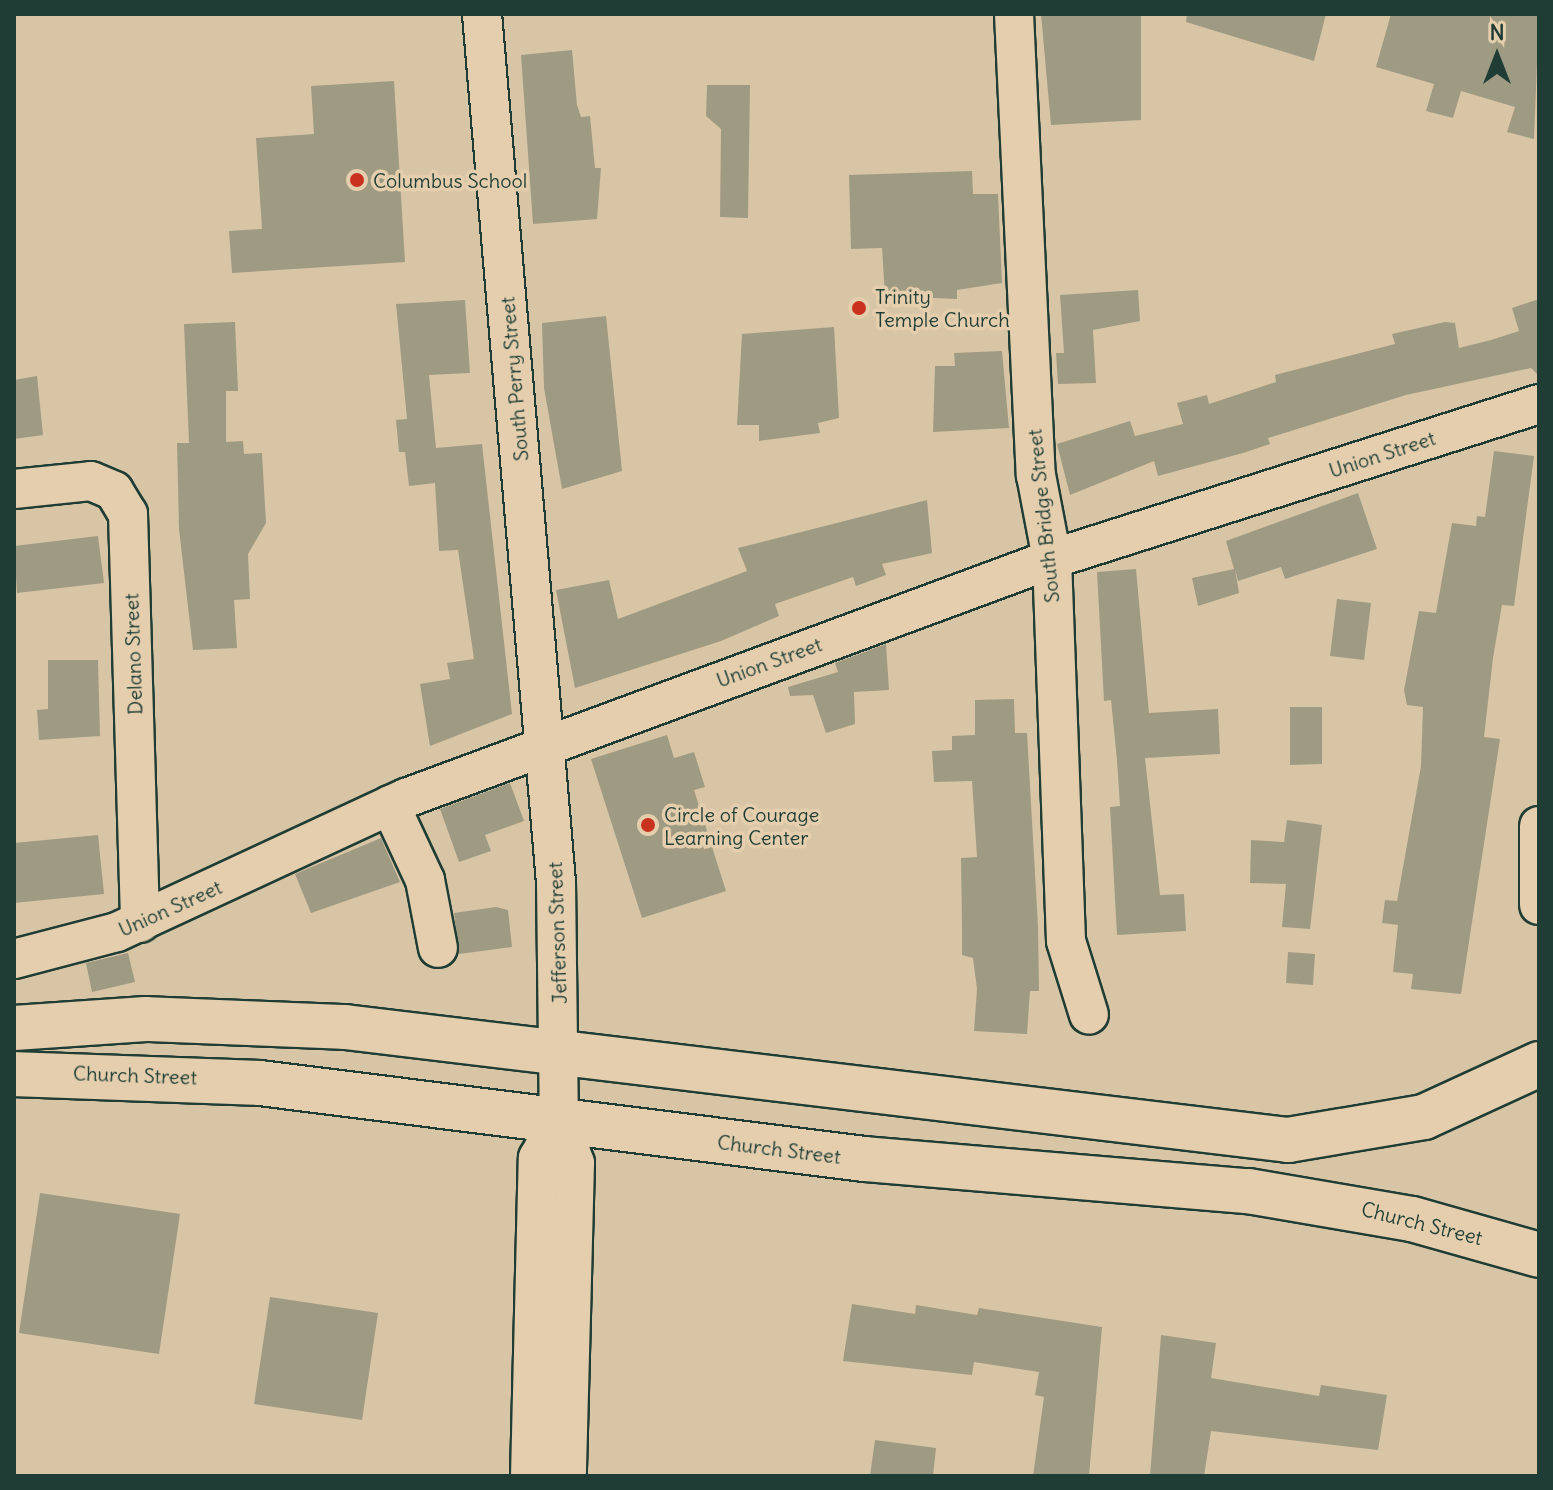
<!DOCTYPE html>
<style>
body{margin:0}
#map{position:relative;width:1553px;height:1490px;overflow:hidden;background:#d8c5a6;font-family:Delius,sans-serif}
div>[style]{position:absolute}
.building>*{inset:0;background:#9f9b82}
.roads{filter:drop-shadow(2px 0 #1f3d34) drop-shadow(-2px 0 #1f3d34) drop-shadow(0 2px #1f3d34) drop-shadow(0 -2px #1f3d34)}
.minor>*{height:38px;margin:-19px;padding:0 19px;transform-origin:19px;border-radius:19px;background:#e4cead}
.highway>*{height:44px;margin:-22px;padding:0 22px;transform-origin:22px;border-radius:22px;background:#e4cead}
.dots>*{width:22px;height:22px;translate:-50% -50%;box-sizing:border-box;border:4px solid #e4cead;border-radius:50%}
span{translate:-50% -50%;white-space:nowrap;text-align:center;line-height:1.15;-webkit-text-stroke:7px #e4cead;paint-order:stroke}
.poi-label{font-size:20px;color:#1f3d34}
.left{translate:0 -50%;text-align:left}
.street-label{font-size:20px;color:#1f3d34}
.frame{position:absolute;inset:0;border:16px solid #1f3d34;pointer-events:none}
.north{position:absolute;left:1457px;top:16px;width:80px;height:80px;-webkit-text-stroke:6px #e4cead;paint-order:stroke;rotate:0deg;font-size:22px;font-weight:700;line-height:32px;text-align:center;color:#1f3d34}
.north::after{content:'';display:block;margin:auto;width:28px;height:36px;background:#1f3d34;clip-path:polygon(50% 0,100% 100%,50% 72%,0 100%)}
</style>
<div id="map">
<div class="building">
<div style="clip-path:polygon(1041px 14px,1141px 14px,1141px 120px,1051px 125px)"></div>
<div style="clip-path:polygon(1187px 14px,1326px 14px,1314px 61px,1186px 22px)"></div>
<div style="clip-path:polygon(1391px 14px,1539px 14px,1534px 139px,1507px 132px,1515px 107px,1461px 91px,1453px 118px,1426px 111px,1434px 84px,1376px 67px)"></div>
<div style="clip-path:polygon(572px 50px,577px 105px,581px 117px,590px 116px,595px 168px,601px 168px,597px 219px,533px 224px,521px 55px)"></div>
<div style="clip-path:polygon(394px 81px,405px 262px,232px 273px,229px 231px,262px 229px,256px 138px,314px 134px,311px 86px)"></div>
<div style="clip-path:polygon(707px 85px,750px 85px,748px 218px,720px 217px,721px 129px,706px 116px)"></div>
<div style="clip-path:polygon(972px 171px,973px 194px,998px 194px,1002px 283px,957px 290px,957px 299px,885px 296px,882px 248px,851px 249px,849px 175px)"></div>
<div style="clip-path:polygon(1138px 290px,1140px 321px,1093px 330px,1096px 383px,1058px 384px,1056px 353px,1064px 353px,1060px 295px)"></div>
<div style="clip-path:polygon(1539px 299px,1539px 376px,1531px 368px,1406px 395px,1268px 438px,1270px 444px,1243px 453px,1158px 476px,1154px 461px,1070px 495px,1057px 444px,1130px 421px,1135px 436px,1183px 424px,1177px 403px,1207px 395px,1209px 404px,1276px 382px,1275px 375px,1395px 344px,1392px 334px,1445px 322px,1455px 323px,1459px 348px,1491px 340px,1519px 331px,1512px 308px)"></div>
<div style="clip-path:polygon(465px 300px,470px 373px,429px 375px,436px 448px,482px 444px,512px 714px,430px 746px,420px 684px,450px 679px,447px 663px,474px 659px,458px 550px,439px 551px,435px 483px,409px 486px,405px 452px,399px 452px,396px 420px,407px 419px,396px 304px)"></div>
<div style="clip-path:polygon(606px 316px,622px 471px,562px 489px,544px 388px,542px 323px)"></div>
<div style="clip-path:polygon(235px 322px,238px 391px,226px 391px,226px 442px,243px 441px,244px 454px,262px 453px,266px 523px,248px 554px,250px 599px,234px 600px,237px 648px,193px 650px,179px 529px,177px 443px,189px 443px,184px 324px)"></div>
<div style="clip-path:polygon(834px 327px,839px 418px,818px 423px,820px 433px,759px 441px,759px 425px,737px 425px,742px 334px)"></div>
<div style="clip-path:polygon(1002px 351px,1009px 428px,933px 432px,935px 366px,955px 366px,954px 353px)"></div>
<div style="clip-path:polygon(37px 376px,43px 435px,14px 439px,14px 380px)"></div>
<div style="clip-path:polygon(1494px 451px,1534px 456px,1514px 606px,1502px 605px,1493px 658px,1484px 737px,1500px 739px,1461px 994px,1411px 989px,1413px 974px,1393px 972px,1398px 925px,1382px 923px,1385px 900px,1397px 901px,1421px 766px,1423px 707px,1407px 705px,1404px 690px,1419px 611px,1436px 613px,1452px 523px,1476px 526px,1477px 516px,1485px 517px)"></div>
<div style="clip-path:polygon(1358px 493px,1377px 549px,1285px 579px,1281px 567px,1238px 581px,1235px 569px,1239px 593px,1198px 606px,1192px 578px,1234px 569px,1226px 541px)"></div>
<div style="clip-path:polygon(927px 500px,932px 553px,882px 564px,886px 575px,856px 586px,853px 577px,775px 604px,779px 616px,721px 641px,575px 688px,556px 590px,609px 580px,618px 619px,747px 571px,738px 548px)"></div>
<div style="clip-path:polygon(98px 536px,104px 583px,17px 593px,14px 546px)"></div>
<div style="clip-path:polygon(1136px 569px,1149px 713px,1218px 709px,1220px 754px,1145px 758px,1160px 895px,1184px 894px,1186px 931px,1117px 935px,1110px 807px,1120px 806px,1117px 760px,1111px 700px,1104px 701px,1097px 572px)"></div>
<div style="clip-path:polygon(1337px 599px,1371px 603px,1364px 660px,1330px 656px)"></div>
<div style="clip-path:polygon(886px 644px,889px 690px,854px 692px,855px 724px,826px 733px,813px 695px,790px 696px,788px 687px,838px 672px,835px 663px)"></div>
<div style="clip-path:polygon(48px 660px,98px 660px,100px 736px,39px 740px,37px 710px,48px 709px)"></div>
<div style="clip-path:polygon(1014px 699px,1015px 733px,1027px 733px,1038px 926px,1039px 991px,1030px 991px,1027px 1034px,974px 1031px,977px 989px,973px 958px,962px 955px,962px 927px,961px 858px,977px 857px,972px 781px,934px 782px,932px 751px,952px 750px,952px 736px,975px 735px,975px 700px)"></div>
<div style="clip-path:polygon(1290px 707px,1322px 707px,1322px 764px,1290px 765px)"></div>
<div style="clip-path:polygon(667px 735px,674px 758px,694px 752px,705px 787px,694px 790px,726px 891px,642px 918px,591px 759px)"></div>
<div style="clip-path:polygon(510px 783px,524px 821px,485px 835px,491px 851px,459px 862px,440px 809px)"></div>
<div style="clip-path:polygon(1287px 820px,1322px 825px,1310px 929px,1282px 927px,1286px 884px,1250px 883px,1251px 840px,1284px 842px)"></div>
<div style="clip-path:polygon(98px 835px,104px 894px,14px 903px,14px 843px)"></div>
<div style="clip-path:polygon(381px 838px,400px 882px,311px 913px,295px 874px)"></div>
<div style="clip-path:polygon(496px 907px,508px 910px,512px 947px,459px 954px,454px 913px)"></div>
<div style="clip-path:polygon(1288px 952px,1315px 954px,1313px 985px,1286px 983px)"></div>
<div style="clip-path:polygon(128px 953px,135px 982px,92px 992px,86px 963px)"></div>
<div style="clip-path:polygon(40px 1193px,180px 1214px,159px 1354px,19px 1333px)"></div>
<div style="clip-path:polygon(270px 1297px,378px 1313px,362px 1420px,254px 1404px)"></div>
<div style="clip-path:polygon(852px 1304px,915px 1314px,916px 1305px,977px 1315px,979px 1308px,1102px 1327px,1089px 1476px,1033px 1476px,1044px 1397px,1035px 1395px,1039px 1372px,974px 1362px,972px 1375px,843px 1361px)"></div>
<div style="clip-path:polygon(1161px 1335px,1216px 1343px,1211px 1378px,1319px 1396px,1321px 1385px,1387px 1395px,1378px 1450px,1211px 1431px,1204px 1476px,1150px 1476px)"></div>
<div style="clip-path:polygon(875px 1440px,936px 1448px,933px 1476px,870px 1476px)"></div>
</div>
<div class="roads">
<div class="minor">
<div style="left:482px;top:14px;width:871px;rotate:85.13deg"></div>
<div style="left:556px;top:882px;width:239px;rotate:89.3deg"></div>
<div style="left:559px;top:1121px;width:45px;rotate:69.1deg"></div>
<div style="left:575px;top:1163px;width:313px;rotate:91.5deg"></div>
<div style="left:1014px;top:14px;width:462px;rotate:87.3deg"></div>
<div style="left:1036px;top:475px;width:86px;rotate:79.2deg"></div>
<div style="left:1052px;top:559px;width:382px;rotate:87.9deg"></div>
<div style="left:1066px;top:941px;width:77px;rotate:72.7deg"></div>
<div style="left:14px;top:489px;width:77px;rotate:-5.9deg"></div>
<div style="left:91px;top:481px;width:25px;rotate:23deg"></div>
<div style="left:114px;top:491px;width:27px;rotate:59deg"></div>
<div style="left:128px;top:514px;width:409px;rotate:88.3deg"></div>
<div style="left:390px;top:805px;width:83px;rotate:65deg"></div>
<div style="left:425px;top:880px;width:69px;rotate:79.2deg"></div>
<div style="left:1539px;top:826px;width:79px;rotate:90deg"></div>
<div style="left:14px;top:959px;width:106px;rotate:-14.7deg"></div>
<div style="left:117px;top:932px;width:319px;rotate:-24.9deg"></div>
<div style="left:406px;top:798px;width:689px;rotate:-20.3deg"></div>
<div style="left:1052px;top:559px;width:511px;rotate:-17.65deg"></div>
<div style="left:530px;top:1476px;width:318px;rotate:-88.6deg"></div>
<div style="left:538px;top:1158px;width:43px;rotate:-60.4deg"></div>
</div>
<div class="highway">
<div style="left:14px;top:1028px;width:132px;rotate:-3.9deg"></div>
<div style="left:146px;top:1019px;width:199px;rotate:2.3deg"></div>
<div style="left:345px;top:1027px;width:950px;rotate:6.83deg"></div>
<div style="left:1288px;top:1140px;width:138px;rotate:-9.6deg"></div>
<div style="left:1424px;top:1117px;width:127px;rotate:-24.7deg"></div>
<div style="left:14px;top:1074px;width:246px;rotate:2.1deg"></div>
<div style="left:260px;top:1083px;width:609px;rotate:7.17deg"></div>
<div style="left:864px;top:1159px;width:385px;rotate:4.8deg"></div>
<div style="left:1248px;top:1191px;width:166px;rotate:9.7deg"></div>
<div style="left:1412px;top:1219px;width:132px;rotate:15.8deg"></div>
</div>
</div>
<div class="dots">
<div style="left:357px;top:180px;background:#c8321e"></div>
<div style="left:859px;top:308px;background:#c8321e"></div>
<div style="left:648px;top:825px;background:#c8321e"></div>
</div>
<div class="poi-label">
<span class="left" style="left:373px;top:180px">Columbus School</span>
<span class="left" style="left:875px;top:308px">Trinity<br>Temple Church</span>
<span class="left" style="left:664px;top:826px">Circle of Courage<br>Learning Center</span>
</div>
<div class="street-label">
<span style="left:514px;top:379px;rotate:-95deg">South Perry Street</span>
<span style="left:1382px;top:454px;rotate:-18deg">Union Street</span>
<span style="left:1043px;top:516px;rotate:-96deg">South Bridge Street</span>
<span style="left:133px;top:654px;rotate:-92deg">Delano Street</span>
<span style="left:769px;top:662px;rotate:-20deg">Union Street</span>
<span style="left:170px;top:908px;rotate:-24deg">Union Street</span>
<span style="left:557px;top:933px;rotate:-92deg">Jefferson Street</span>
<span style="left:135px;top:1075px;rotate:2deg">Church Street</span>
<span style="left:779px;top:1149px;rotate:7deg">Church Street</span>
<span style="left:1422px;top:1223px;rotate:14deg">Church Street</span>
</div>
<div class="frame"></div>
<div class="north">N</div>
</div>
